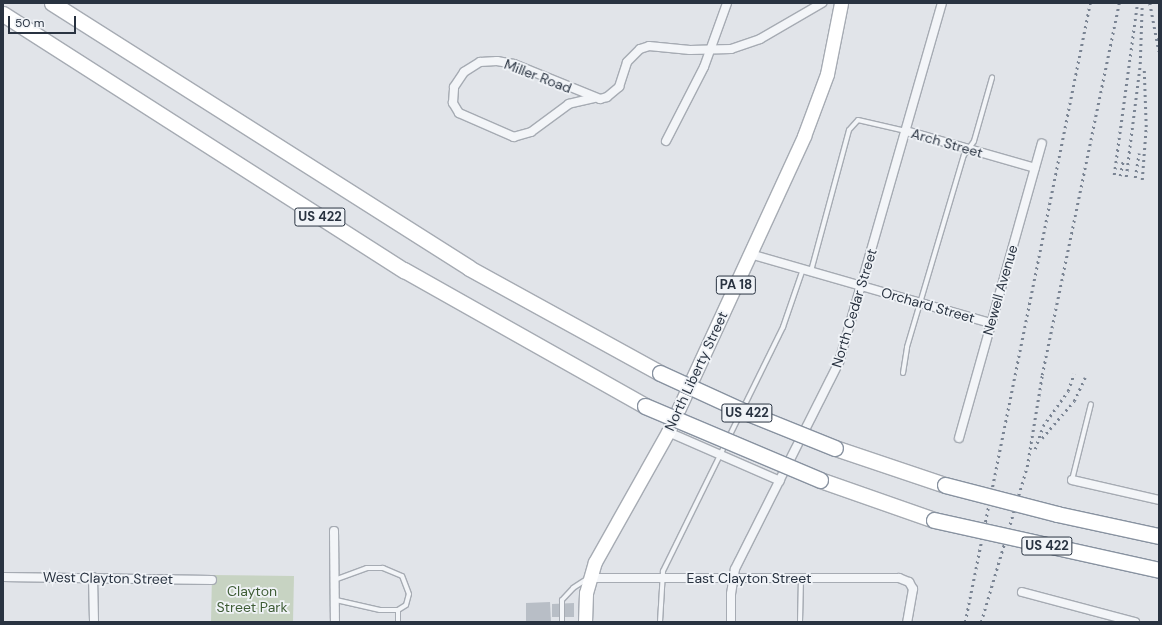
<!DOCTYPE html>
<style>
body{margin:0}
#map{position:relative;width:1162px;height:625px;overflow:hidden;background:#e1e4e9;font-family:"DM Sans",sans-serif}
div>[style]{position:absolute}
.green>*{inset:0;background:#c7d3c2}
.building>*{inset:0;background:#b8bec6}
.roads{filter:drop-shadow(1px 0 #a6abb3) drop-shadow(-1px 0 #a6abb3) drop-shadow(0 1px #a6abb3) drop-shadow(0 -1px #a6abb3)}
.lane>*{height:4px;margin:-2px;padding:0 2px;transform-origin:2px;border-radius:2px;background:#f3f5f8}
.street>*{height:8px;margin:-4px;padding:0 4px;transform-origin:4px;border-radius:4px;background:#f3f5f8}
.primary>*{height:13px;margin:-6.5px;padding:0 6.5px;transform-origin:6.5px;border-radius:6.5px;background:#fff}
.highway>*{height:15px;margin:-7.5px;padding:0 7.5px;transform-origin:7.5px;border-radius:7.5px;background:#fff}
.rail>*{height:2.5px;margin-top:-1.25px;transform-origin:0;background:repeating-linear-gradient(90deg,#7a8493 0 2px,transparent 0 6px)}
.bridges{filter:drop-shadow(1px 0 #8892a0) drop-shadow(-1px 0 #8892a0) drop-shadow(0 1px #8892a0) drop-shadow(0 -1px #8892a0)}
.highway-bridge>*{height:15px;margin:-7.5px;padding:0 7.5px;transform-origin:7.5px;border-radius:7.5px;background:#fff}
span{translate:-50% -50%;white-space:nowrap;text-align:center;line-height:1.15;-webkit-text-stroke:3.5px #f0f3f7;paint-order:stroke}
.shield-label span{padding:1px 3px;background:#f0f3f7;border:1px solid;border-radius:3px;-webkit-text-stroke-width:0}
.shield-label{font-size:13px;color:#293341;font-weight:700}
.street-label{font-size:14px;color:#293341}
.park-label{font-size:14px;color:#3f5d36}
.frame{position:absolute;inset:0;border:4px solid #293341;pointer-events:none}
.scale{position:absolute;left:8px;top:16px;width:68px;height:18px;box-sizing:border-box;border:2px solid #293341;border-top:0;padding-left:5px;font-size:12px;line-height:14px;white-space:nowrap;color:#293341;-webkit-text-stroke:3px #f0f3f7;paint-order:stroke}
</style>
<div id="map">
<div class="green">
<div style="clip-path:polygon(212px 575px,294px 576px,293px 622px,211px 622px)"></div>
</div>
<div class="building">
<div style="clip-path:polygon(550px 602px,551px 622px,526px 622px,526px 603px)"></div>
<div style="clip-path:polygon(574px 603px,574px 617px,552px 617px,552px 604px)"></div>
</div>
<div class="roads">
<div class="lane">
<div style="left:811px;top:271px;width:146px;rotate:-74.9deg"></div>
<div style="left:849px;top:130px;width:13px;rotate:-48deg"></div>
<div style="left:858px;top:120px;width:49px;rotate:12.9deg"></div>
<div style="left:903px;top:373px;width:26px;rotate:-81deg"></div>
<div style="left:907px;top:347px;width:200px;rotate:-73.5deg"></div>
<div style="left:964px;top:155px;width:17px;rotate:-54deg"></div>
<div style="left:974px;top:141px;width:66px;rotate:-74.1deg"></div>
<div style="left:1072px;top:480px;width:78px;rotate:-76deg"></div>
<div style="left:336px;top:600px;width:45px;rotate:12.8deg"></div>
<div style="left:380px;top:610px;width:18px"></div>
<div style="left:398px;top:610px;width:9px;rotate:-32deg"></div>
<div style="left:406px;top:605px;width:11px;rotate:-75deg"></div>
<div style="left:409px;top:594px;width:19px;rotate:-111deg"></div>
<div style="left:402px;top:576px;width:21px;rotate:-157deg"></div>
<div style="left:383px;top:568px;width:16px;rotate:180deg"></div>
<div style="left:367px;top:568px;width:33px;rotate:160deg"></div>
<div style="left:398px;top:622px;width:12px;rotate:-90deg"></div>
<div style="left:562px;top:622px;width:22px;rotate:-90deg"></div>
<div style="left:562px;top:600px;width:16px;rotate:-47deg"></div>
<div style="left:573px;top:588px;width:17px;rotate:-33deg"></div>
<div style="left:660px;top:622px;width:51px;rotate:-86.6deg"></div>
<div style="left:663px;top:571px;width:272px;rotate:-63.8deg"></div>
<div style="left:783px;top:327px;width:61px;rotate:-71deg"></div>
<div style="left:800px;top:622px;width:44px;rotate:-88.7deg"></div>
</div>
<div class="street">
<div style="left:594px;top:98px;width:26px;rotate:167deg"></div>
<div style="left:569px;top:104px;width:47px;rotate:143.6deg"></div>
<div style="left:531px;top:132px;width:18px;rotate:164deg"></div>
<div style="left:514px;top:137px;width:60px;rotate:-156.4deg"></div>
<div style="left:459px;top:113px;width:12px;rotate:-121deg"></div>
<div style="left:453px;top:103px;width:16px;rotate:-86deg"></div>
<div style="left:454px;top:87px;width:18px;rotate:-56deg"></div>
<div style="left:464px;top:72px;width:19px;rotate:-32deg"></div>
<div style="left:480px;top:62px;width:17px;rotate:-3deg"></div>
<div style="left:497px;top:61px;width:17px;rotate:10deg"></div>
<div style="left:514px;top:64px;width:93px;rotate:22.1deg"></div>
<div style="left:600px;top:99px;width:7px;rotate:-16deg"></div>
<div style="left:607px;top:97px;width:16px;rotate:-40deg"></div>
<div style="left:619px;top:87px;width:26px;rotate:-72deg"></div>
<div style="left:627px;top:62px;width:18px;rotate:-45deg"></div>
<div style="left:640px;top:49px;width:9px;rotate:-18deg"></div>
<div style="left:649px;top:46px;width:41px;rotate:5.6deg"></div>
<div style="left:690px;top:50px;width:41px;rotate:-1.4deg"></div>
<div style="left:731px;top:49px;width:31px;rotate:-19deg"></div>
<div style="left:760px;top:39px;width:72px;rotate:-30.1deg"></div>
<div style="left:906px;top:131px;width:134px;rotate:16deg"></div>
<div style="left:666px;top:141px;width:83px;rotate:-62.8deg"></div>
<div style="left:704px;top:67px;width:68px;rotate:-70.2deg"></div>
<div style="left:750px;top:254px;width:251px;rotate:16deg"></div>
<div style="left:668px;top:432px;width:122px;rotate:23.6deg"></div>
<div style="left:959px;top:438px;width:306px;rotate:-74.3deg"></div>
<div style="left:1072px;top:480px;width:89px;rotate:12.9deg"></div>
<div style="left:334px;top:531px;width:91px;rotate:89.4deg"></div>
<div style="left:3px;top:577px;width:209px;rotate:0.8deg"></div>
<div style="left:93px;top:577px;width:45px;rotate:88.7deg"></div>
<div style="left:589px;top:578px;width:310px"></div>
<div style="left:899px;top:578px;width:11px;rotate:22deg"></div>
<div style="left:909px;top:582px;width:8px;rotate:60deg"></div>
<div style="left:913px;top:589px;width:34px;rotate:100deg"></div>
<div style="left:1022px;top:592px;width:117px;rotate:14.9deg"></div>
<div style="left:731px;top:622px;width:28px;rotate:-90deg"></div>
<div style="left:731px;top:594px;width:25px;rotate:-81deg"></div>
<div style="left:735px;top:569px;width:232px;rotate:-63.3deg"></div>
<div style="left:839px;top:362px;width:373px;rotate:-74deg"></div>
</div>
<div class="primary">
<div style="left:585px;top:622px;width:29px;rotate:-88deg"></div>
<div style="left:586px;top:593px;width:32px;rotate:-74deg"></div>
<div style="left:595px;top:562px;width:149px;rotate:-60.7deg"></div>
<div style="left:668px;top:432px;width:326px;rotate:-65.3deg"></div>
<div style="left:804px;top:136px;width:66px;rotate:-69.6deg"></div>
<div style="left:827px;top:74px;width:72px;rotate:-78.8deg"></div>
</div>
<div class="highway">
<div style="left:52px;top:3px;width:494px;rotate:32.4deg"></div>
<div style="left:469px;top:268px;width:218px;rotate:28.8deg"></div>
<div style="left:3px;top:14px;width:476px;rotate:32.6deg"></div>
<div style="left:404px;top:270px;width:277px;rotate:29.4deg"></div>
<div style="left:835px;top:448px;width:116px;rotate:18.6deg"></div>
<div style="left:820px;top:480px;width:121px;rotate:19.3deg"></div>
</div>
</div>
<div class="rail">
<div style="left:1150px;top:3px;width:49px;rotate:79.4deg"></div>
<div style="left:1114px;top:175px;width:172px;rotate:-82.3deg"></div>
<div style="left:1120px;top:176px;width:16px;rotate:-79deg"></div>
<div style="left:1126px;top:177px;width:114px;rotate:-82.9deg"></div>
<div style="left:1140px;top:64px;width:61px;rotate:-88.1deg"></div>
<div style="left:1135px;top:178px;width:25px;rotate:-81deg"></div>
<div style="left:1142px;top:180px;width:53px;rotate:-85.7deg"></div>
<div style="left:1146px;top:127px;width:57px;rotate:-92deg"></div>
<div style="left:1042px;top:438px;width:49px;rotate:-49.1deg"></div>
<div style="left:1074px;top:401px;width:26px;rotate:-65deg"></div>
<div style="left:1035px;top:449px;width:24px;rotate:-71deg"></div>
<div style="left:1043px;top:426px;width:43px;rotate:-54.5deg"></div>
<div style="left:1068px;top:391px;width:18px;rotate:-71deg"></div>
<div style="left:965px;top:622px;width:631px;rotate:-78.58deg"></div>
<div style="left:981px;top:622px;width:162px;rotate:-73.5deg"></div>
<div style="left:1027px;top:467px;width:93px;rotate:-80.7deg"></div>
<div style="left:1042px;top:375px;width:380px;rotate:-78.3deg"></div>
</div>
<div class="bridges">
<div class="highway-bridge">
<div style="left:660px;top:373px;width:91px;rotate:24.6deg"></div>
<div style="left:743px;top:411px;width:99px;rotate:21.9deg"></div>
<div style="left:645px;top:406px;width:190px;rotate:22.9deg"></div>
<div style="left:945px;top:485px;width:116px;rotate:14.5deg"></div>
<div style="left:1057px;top:514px;width:104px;rotate:12.2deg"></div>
<div style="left:934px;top:520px;width:230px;rotate:12.5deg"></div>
</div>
</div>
<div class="shield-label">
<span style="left:320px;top:217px">US 422</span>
<span style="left:736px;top:285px">PA 18</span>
<span style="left:747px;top:413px">US 422</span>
<span style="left:1047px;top:546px">US 422</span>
</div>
<div class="street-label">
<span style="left:538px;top:76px;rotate:21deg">Miller Road</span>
<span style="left:947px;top:143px;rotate:16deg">Arch Street</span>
<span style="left:1000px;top:290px;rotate:-74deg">Newell Avenue</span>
<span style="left:928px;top:305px;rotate:16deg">Orchard Street</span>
<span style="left:854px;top:308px;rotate:-73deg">North Cedar Street</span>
<span style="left:696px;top:371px;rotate:-65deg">North Liberty Street</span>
<span style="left:108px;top:578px;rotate:1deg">West Clayton Street</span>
<span style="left:749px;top:578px">East Clayton Street</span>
</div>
<div class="park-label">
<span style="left:252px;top:599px">Clayton<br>Street Park</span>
</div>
<div class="frame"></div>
<div class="scale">50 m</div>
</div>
